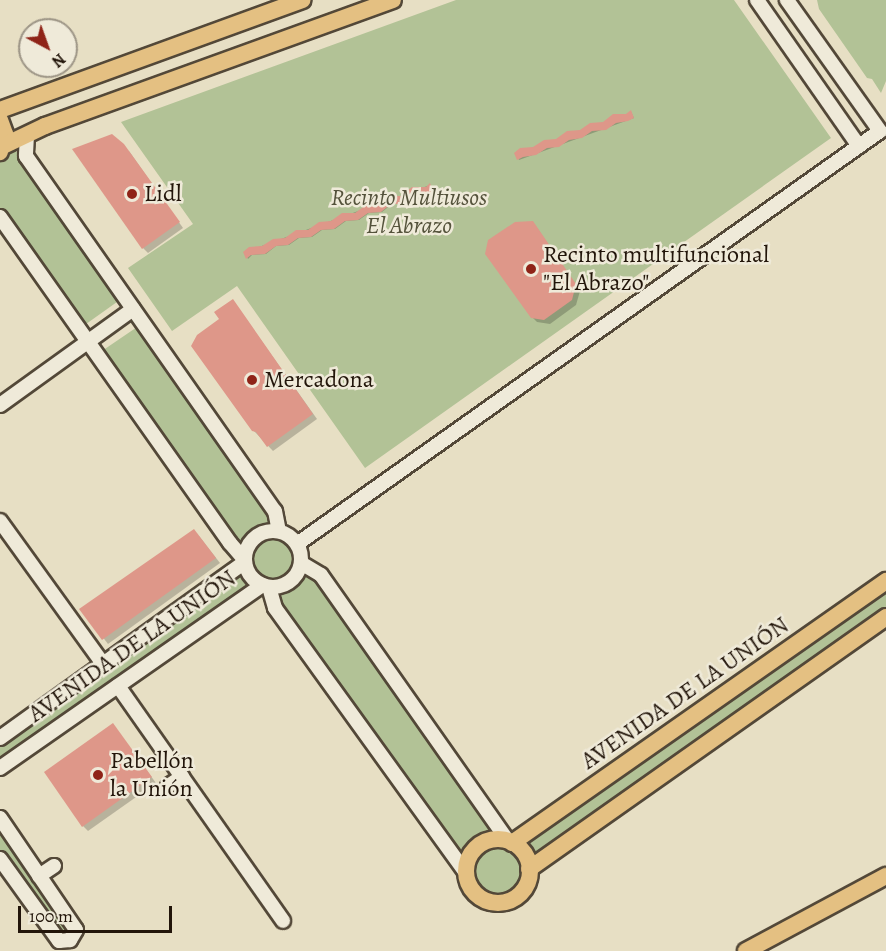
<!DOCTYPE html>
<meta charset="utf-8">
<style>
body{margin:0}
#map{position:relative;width:886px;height:951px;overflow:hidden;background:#e7dfc4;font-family:Alegreya,serif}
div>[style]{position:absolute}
.green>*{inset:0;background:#b2c296}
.shadow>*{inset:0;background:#0003}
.building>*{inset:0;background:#de9789}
.roads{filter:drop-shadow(2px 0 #534838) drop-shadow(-2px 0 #534838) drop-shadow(0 2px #534838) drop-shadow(0 -2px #534838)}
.minor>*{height:14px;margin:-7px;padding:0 7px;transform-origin:7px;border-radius:7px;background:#efead9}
.minor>.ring{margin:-7px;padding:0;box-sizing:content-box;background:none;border:14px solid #efead9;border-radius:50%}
.major>*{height:16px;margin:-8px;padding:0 8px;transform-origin:8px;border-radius:8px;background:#e4c082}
.major>.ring{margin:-8px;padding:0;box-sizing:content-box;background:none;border:16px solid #e4c082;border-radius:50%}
.dots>*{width:16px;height:16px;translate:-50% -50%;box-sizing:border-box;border:3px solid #efead9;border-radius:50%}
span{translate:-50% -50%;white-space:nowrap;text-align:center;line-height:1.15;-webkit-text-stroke:5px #efead9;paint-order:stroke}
.poi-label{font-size:24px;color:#22150a}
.left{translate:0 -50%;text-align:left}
.park-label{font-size:24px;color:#54523b;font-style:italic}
.street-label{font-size:24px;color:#22150a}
.north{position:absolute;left:18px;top:18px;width:60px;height:60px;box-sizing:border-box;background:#efead9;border:2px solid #9d9586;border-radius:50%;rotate:139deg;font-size:16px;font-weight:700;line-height:24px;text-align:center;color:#22150a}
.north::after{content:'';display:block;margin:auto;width:21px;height:27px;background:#8f2418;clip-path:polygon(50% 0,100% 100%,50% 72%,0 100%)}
.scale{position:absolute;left:18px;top:906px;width:154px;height:27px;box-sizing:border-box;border:3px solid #22150a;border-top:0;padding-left:8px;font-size:18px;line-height:21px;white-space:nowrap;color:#22150a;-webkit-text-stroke:4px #efead9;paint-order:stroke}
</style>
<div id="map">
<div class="green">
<div style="clip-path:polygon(456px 0,734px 0,831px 138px,365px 468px,237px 286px,172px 331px,128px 268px,193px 224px,121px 122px)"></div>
<div style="clip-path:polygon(817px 0,886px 0,886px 81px,881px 93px,872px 79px,867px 78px,819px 9px)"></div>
<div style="clip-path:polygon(3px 146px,26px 156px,124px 297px,79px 329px,0 217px,0 152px)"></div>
<div style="clip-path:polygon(143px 323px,275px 511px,279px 531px,288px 534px,299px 547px,301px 563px,321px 575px,507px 840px,886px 581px,886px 617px,530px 872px,524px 889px,507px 902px,485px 901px,474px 893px,467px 883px,465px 871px,364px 734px,269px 587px,0 768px,0 738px,245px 560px,96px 355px)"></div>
<div style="clip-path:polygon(0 818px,76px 930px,66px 942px,0 859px)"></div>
</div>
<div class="shadow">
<div style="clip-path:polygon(631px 112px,634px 118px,519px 160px,516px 153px,604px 124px)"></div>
<div style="clip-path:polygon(129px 151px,183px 228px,148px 253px,143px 248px)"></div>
<div style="clip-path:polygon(430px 185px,433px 192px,429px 195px,415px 196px,405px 204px,392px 204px,382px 212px,369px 213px,359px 220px,346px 221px,335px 229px,322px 230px,312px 237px,299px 238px,289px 245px,276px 246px,266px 254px,252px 255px,248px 259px,245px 252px)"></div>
<div style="clip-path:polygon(537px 228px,580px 291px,576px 305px,550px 324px,537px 322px,532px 317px)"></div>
<div style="clip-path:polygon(233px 301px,317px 419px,273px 451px,253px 430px,222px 320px)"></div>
<div style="clip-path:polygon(199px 536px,220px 563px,108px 644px,82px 610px)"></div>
<div style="clip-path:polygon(113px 725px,156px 783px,88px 831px,83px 826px)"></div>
</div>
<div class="building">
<div style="clip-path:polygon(631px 110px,634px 118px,628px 121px,616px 123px,606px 130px,592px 131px,582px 138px,569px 140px,559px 147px,547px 148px,536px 155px,523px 157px,517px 160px,514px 153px,520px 148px,533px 147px,544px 140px,556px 139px,567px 131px,580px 130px,590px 123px,603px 122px,613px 114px,626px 114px)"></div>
<div style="clip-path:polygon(112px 134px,124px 144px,180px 222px,142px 249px,72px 149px)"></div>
<div style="clip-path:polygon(430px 183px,433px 191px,428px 195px,414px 196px,404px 204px,391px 204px,381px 212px,368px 213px,358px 220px,345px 221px,334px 229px,321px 230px,311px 237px,298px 238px,288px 245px,276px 246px,265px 254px,251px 255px,246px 259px,243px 252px,249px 247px,262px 246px,273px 239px,285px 238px,296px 230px,308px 230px,319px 222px,331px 221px,342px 213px,355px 213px,366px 205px,378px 204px,389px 196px,401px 196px,412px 187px,426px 187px)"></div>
<div style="clip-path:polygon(533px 221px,576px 284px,572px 300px,544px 320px,531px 318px,485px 254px,488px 240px,515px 222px)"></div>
<div style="clip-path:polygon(233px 299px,313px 414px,267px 447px,256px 432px,252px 431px,191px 346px,197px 335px,219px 319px,214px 312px)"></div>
<div style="clip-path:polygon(194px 529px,216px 558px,102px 640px,79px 609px)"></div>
<div style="clip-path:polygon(113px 723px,152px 777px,82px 827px,44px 772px)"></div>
</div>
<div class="roads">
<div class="minor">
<div style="left:757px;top:0;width:178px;rotate:55.1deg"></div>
<div style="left:27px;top:135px;width:21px;rotate:93deg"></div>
<div style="left:26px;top:156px;width:434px;rotate:55deg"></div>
<div style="left:275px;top:511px;width:20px;rotate:79deg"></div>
<div style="left:0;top:217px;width:399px;rotate:54.8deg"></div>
<div style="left:230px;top:543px;width:23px;rotate:49deg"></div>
<div style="left:0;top:405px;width:164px;rotate:-35.8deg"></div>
<div style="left:0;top:521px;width:176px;rotate:54.2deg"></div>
<div class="ring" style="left:245px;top:531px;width:42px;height:42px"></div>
<div style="left:297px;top:544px;width:714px;rotate:-35.31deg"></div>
<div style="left:880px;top:131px;width:161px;rotate:-125.4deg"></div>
<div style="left:301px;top:563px;width:23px;rotate:31deg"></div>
<div style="left:321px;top:575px;width:324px;rotate:54.9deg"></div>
<div style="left:269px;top:587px;width:22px;rotate:74deg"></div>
<div style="left:275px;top:608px;width:324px;rotate:54.2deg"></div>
<div style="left:118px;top:686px;width:287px;rotate:54.9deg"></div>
<div style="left:0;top:738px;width:302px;rotate:-35.7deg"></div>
<div style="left:0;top:768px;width:320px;rotate:-34.9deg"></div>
<div style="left:168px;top:786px;width:17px;rotate:-33deg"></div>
<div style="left:0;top:818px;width:135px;rotate:55.8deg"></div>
<div style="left:76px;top:930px;width:12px;rotate:121deg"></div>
<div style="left:70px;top:940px;width:11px;rotate:175deg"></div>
<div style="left:59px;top:941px;width:101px;rotate:-125.7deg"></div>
<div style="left:39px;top:876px;width:18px;rotate:-34deg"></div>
</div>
<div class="major">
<div style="left:0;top:110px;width:322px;rotate:-20deg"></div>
<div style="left:0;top:120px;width:15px;rotate:70deg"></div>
<div style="left:5px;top:134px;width:19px;rotate:106deg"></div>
<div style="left:3px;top:146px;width:47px;rotate:-25.5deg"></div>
<div style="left:45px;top:126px;width:370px;rotate:-19.9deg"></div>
<div class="ring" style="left:466px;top:839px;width:48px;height:48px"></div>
<div style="left:512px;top:843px;width:457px;rotate:-35deg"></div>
<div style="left:529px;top:869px;width:437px;rotate:-35.2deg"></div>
<div style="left:746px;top:951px;width:159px;rotate:-28.2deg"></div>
</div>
</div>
<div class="dots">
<div style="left:132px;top:194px;background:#8f2418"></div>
<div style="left:531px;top:269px;background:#8f2418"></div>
<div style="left:252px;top:380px;background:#8f2418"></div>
<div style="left:98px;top:775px;background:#8f2418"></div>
</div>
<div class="poi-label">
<span class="left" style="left:144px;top:194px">Lidl</span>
<span class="left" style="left:543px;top:269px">Recinto multifuncional<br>"El Abrazo"</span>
<span class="left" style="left:264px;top:380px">Mercadona</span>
<span class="left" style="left:110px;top:775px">Pabellón<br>la Unión</span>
</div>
<div class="park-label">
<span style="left:409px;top:212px">Recinto Multiusos<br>El Abrazo</span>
</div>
<div class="street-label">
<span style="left:132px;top:646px;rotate:-35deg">AVENIDA DE LA UNIÓN</span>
<span style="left:685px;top:693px;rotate:-35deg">AVENIDA DE LA UNIÓN</span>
</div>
<div class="north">N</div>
<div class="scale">100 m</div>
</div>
